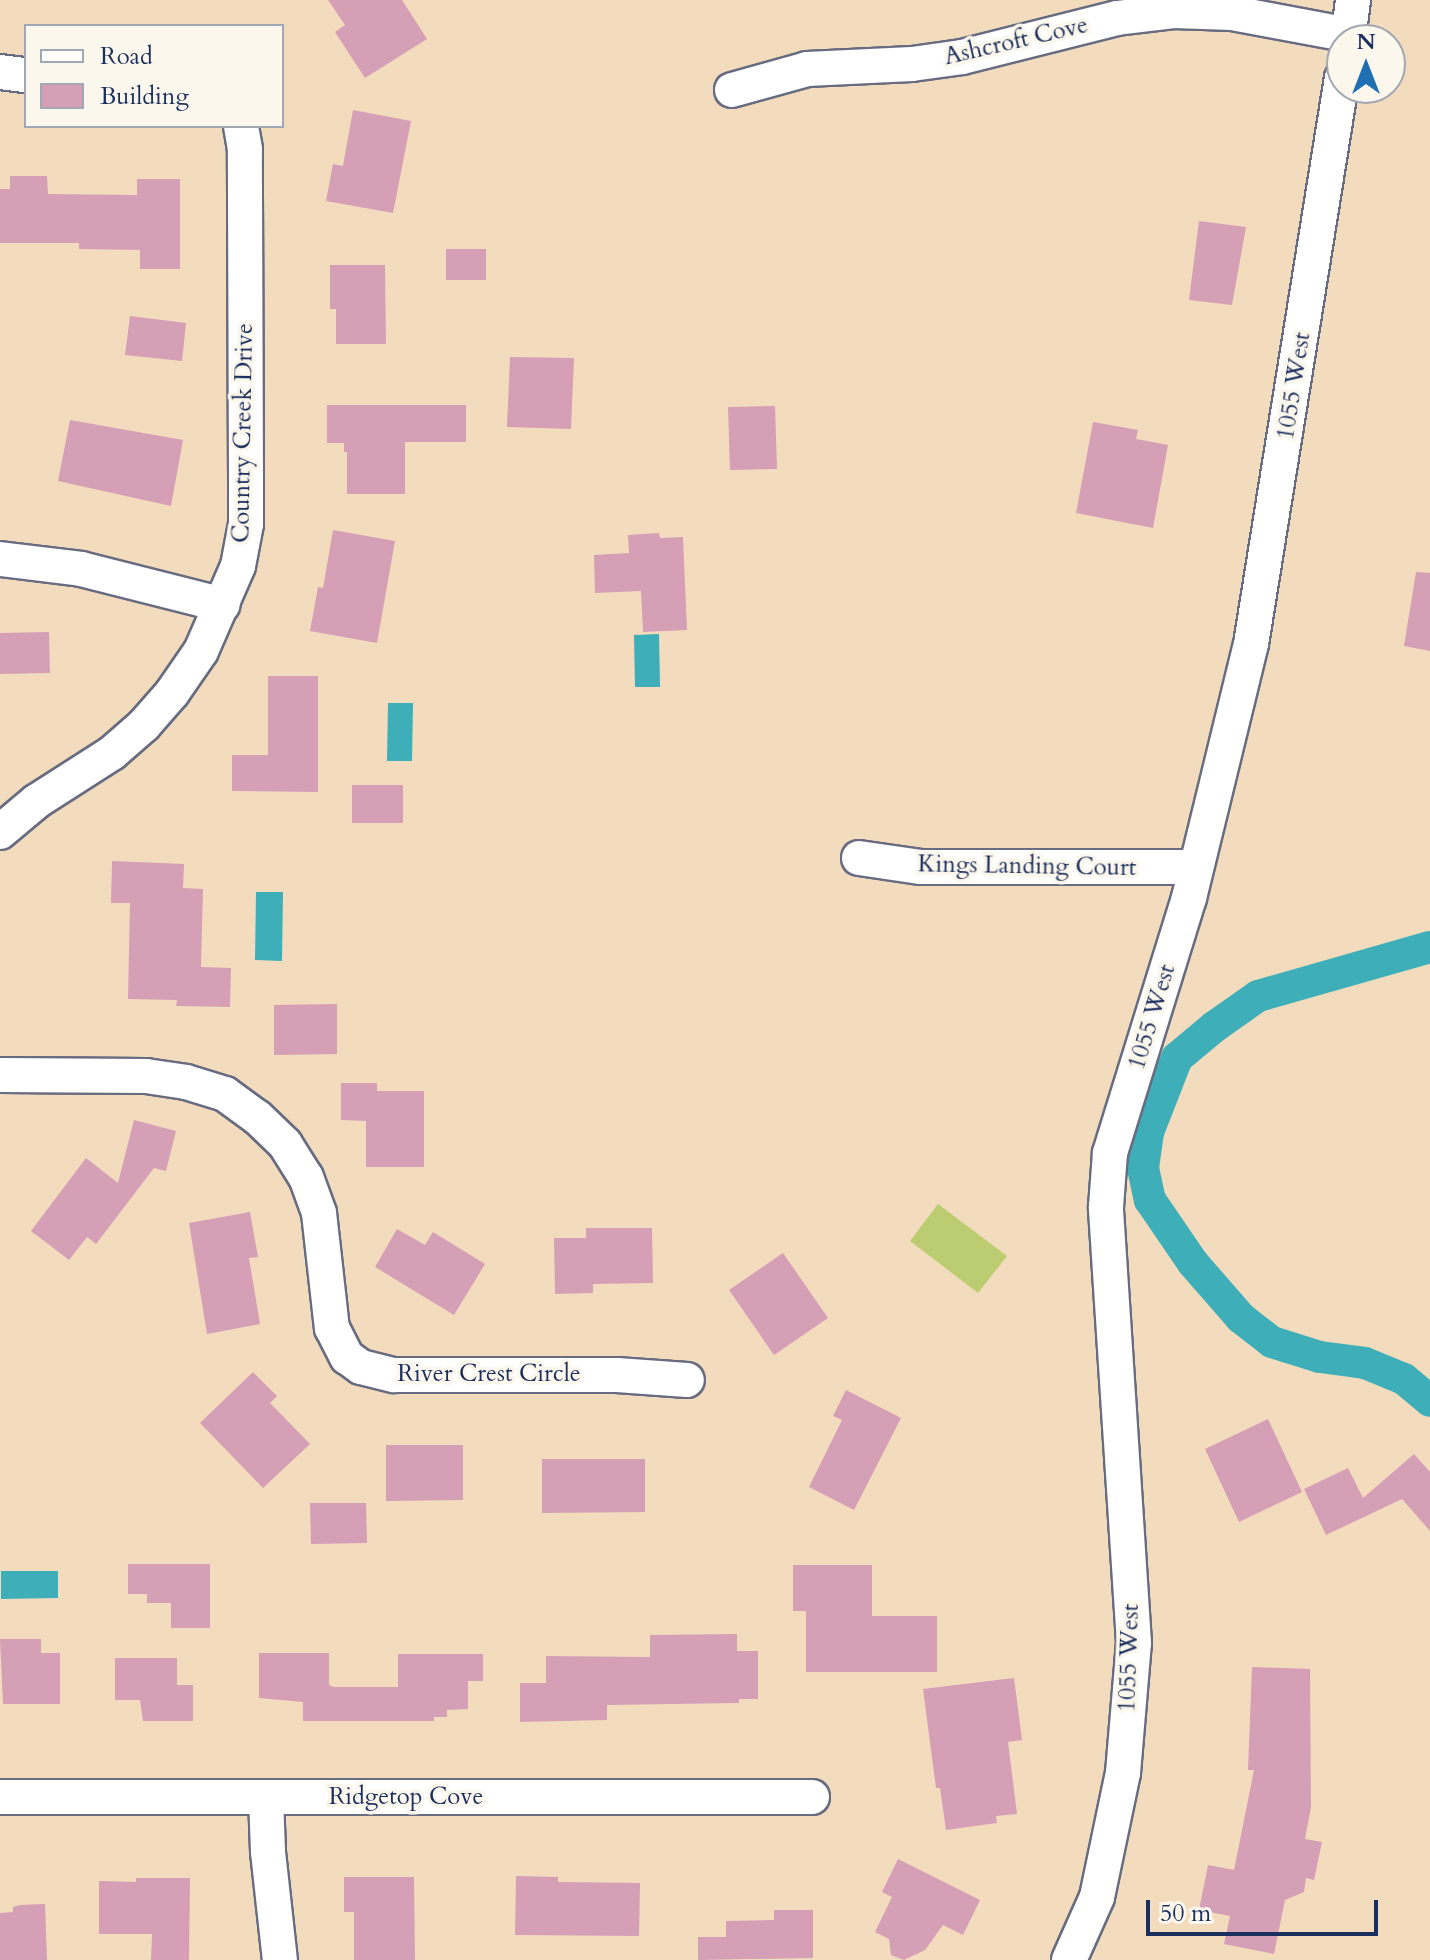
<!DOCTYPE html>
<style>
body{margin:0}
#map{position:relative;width:1430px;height:1960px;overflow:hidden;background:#f3dcbe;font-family:Cardo,serif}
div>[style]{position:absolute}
.green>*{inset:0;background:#bbcd70}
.water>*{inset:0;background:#3eaeb8}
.canal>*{height:32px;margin:-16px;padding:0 16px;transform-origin:16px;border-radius:16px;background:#3eaeb8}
.building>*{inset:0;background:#d59fb6}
.roads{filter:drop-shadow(2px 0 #676c80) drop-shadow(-2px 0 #676c80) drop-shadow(0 2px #676c80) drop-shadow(0 -2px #676c80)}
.minor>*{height:34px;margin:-17px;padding:0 17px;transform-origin:17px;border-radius:17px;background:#fff}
span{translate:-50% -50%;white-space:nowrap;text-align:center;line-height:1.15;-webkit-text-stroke:7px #fbf7ec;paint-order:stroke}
.street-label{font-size:24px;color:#1b2f5e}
.legend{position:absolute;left:24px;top:24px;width:260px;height:104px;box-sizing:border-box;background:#fbf7ec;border:2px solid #a1a7b3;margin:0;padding:10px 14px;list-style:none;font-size:24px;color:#1b2f5e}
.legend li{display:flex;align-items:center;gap:16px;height:40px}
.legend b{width:40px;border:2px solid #a1a7b3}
.north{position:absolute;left:1326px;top:24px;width:80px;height:80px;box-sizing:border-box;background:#fbf7ec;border:2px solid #a1a7b3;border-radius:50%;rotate:0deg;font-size:22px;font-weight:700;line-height:32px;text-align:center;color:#1b2f5e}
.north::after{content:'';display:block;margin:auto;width:28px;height:36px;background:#1f6fb2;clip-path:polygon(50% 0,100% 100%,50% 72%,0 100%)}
.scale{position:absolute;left:1146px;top:1900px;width:232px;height:36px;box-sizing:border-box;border:4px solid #1b2f5e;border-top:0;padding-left:10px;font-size:24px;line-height:28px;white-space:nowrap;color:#1b2f5e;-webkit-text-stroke:6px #fbf7ec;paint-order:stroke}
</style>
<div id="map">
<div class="green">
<div style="clip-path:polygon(938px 1204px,1007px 1256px,978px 1293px,910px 1241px)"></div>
</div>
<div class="water">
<div style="clip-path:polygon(659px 634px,660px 687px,635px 687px,634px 635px)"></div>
<div style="clip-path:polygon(388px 703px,413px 703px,412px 761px,387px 761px)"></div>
<div style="clip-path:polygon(256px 892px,283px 892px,282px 961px,255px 960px)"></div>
<div style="clip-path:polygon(1px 1571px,58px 1571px,58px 1598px,1px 1599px)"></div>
</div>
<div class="canal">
<div style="left:1430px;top:947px;width:179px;rotate:164.1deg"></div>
<div style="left:1258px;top:996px;width:54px;rotate:144.8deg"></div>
<div style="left:1214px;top:1027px;width:48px;rotate:140deg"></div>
<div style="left:1177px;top:1058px;width:79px;rotate:111.4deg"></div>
<div style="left:1148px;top:1132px;width:36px;rotate:98deg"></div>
<div style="left:1143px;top:1168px;width:33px;rotate:78deg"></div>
<div style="left:1150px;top:1200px;width:76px;rotate:55.7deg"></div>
<div style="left:1193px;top:1263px;width:73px;rotate:48.9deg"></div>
<div style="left:1241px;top:1318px;width:39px;rotate:38deg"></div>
<div style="left:1272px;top:1342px;width:50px;rotate:17.4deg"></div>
<div style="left:1320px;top:1357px;width:45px;rotate:7.6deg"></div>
<div style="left:1365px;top:1363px;width:42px;rotate:22.3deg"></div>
<div style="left:1404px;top:1379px;width:34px;rotate:40deg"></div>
</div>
<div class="building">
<div style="clip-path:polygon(328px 0,402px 0,427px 39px,365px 78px,335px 32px,345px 25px)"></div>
<div style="clip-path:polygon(353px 110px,411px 121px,393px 213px,326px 201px,333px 164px,343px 166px)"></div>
<div style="clip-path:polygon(10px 176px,47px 176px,48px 194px,137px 195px,137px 179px,180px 179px,180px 269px,140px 269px,140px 250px,79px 249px,79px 243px,0 243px,0 189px,10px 189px)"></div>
<div style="clip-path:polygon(1199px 221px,1246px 227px,1232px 305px,1189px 300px)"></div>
<div style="clip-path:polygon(446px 249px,486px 249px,486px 280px,446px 280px)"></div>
<div style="clip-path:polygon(330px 265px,385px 265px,386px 344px,336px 344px,336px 309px,330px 309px)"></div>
<div style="clip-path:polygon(130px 316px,186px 323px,182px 361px,125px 355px)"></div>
<div style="clip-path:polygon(510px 357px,574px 358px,571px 429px,507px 427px)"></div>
<div style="clip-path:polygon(327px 405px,466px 405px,466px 442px,405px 442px,405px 494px,347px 494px,347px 452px,344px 452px,344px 443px,327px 443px)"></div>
<div style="clip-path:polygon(775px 406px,777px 469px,730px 470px,728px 407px)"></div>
<div style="clip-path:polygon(70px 420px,183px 440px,171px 506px,58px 481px)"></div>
<div style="clip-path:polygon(1093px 422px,1138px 430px,1136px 439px,1168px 445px,1153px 528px,1076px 513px)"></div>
<div style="clip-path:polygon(333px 530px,395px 541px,377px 643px,310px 631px,318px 587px,323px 588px)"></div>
<div style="clip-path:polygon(659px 533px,660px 538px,683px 537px,687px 630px,643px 632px,641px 591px,595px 593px,594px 555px,629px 553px,628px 535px)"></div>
<div style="clip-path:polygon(1416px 572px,1430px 573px,1430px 651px,1404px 646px)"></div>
<div style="clip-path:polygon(49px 632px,50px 673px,0 674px,0 633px)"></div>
<div style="clip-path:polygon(268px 676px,318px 676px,318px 792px,232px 791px,232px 755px,268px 755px)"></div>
<div style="clip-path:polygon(352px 785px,403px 785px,403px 823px,352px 823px)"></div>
<div style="clip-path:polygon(112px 861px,184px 864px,183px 888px,203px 889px,201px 967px,231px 968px,230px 1007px,176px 1006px,177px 1000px,128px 999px,130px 903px,111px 903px)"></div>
<div style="clip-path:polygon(337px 1004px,337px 1054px,274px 1055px,274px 1005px)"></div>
<div style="clip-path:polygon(341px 1083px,377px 1083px,377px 1091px,424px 1091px,424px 1167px,366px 1167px,366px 1121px,341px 1120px)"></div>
<div style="clip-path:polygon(134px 1120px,176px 1131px,166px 1171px,154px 1168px,96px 1244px,87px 1237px,69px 1260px,31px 1231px,86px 1158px,118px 1183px)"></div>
<div style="clip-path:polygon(250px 1212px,258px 1257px,249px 1258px,260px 1324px,207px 1334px,189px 1223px)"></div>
<div style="clip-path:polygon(586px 1228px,652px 1228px,653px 1283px,593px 1284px,593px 1293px,555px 1294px,554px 1238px,586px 1238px)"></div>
<div style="clip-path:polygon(397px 1229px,425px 1245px,433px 1232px,485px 1264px,454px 1315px,375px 1267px)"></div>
<div style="clip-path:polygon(783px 1253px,828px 1318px,774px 1355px,729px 1290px)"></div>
<div style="clip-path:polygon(253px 1372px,277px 1396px,270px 1403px,310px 1444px,263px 1488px,200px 1423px)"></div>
<div style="clip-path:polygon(846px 1390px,901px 1418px,854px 1510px,809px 1487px,842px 1420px,833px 1416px)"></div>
<div style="clip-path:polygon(1268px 1419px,1302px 1492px,1239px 1522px,1205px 1449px)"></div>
<div style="clip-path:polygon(386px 1445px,463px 1445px,463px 1500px,386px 1501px)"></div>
<div style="clip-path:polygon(1414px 1454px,1430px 1472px,1430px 1531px,1402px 1499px,1326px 1535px,1304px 1489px,1348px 1468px,1363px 1498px)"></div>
<div style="clip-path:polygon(542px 1459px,645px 1459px,645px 1512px,542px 1513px)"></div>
<div style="clip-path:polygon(310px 1503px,366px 1503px,367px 1543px,311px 1544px)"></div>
<div style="clip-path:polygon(128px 1564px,210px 1564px,210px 1628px,171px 1628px,171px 1603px,147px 1603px,147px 1594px,128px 1594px)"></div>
<div style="clip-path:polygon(793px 1565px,872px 1565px,872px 1616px,937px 1616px,937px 1672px,806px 1672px,806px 1611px,793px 1611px)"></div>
<div style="clip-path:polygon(737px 1634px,737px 1651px,758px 1651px,758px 1699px,739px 1699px,739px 1703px,607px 1705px,607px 1720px,520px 1722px,520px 1683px,546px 1683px,546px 1656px,650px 1657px,650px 1635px)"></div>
<div style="clip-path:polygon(0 1639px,41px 1639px,41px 1653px,60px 1653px,60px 1704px,3px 1704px)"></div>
<div style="clip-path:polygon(259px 1653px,329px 1653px,329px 1685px,334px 1687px,398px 1687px,398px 1654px,483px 1654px,483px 1681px,468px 1681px,468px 1709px,447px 1710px,447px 1717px,434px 1717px,434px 1721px,303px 1721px,303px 1702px,259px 1698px)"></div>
<div style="clip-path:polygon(115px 1658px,177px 1658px,177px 1685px,193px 1685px,193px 1721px,143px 1721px,140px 1700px,115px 1700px)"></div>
<div style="clip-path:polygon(1252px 1667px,1310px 1669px,1311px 1807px,1305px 1839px,1322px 1842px,1314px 1880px,1306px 1878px,1304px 1892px,1285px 1900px,1274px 1954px,1224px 1944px,1230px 1916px,1199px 1910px,1208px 1865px,1234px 1870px,1254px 1770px,1248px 1770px)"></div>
<div style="clip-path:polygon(1014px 1678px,1022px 1740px,1008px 1742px,1017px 1814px,996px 1816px,997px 1823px,946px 1830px,940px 1788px,936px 1788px,923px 1689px)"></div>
<div style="clip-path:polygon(898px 1859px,980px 1900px,963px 1935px,943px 1925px,925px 1950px,904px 1960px,891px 1955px,889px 1939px,875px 1932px,892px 1897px,882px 1892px)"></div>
<div style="clip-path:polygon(516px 1876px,558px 1877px,558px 1882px,640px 1883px,639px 1936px,515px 1935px)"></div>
<div style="clip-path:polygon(344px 1877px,414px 1877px,415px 1960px,354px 1960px,354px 1912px,344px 1912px)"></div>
<div style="clip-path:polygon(136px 1878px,190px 1878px,189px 1960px,151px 1960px,152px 1934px,99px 1934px,99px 1881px,136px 1882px)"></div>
<div style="clip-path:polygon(45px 1904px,47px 1960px,0 1960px,0 1913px,13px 1912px,13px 1907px,20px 1905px)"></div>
<div style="clip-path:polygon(774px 1910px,813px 1910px,813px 1958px,698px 1960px,698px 1937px,726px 1937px,726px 1921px,774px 1920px)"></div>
</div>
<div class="roads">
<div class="minor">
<div style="left:1348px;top:40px;width:40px;rotate:-82.9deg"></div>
<div style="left:0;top:72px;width:26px;rotate:7deg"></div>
<div style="left:732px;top:90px;width:78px;rotate:-15.6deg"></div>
<div style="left:807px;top:69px;width:105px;rotate:-2.7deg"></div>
<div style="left:912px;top:64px;width:50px;rotate:-8deg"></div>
<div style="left:962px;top:57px;width:160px;rotate:-14.1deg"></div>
<div style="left:1117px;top:18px;width:57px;rotate:-7deg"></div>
<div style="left:1174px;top:11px;width:58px;rotate:2deg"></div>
<div style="left:1232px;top:13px;width:119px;rotate:10.6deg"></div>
<div style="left:0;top:559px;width:82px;rotate:7deg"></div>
<div style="left:81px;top:569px;width:146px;rotate:14.2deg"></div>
<div style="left:0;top:832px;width:48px;rotate:-40deg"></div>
<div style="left:37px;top:801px;width:89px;rotate:-32.6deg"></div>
<div style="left:112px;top:753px;width:43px;rotate:-41.2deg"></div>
<div style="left:144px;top:725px;width:43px;rotate:-48.8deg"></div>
<div style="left:172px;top:693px;width:51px;rotate:-55.4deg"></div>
<div style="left:201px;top:651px;width:93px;rotate:-66.5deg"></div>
<div style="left:238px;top:566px;width:43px;rotate:-79.2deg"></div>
<div style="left:246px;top:524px;width:44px;rotate:-90deg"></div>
<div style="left:246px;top:480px;width:331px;rotate:-90.2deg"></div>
<div style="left:245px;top:149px;width:23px;rotate:-100deg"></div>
<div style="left:859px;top:858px;width:63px;rotate:8.3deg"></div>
<div style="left:921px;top:867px;width:275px"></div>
<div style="left:0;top:1075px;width:146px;rotate:0.4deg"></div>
<div style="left:146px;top:1076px;width:40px;rotate:8.5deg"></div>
<div style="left:186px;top:1082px;width:41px;rotate:17.1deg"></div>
<div style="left:225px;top:1094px;width:39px;rotate:36deg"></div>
<div style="left:257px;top:1117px;width:39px;rotate:44deg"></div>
<div style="left:285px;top:1144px;width:39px;rotate:58deg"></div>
<div style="left:306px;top:1177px;width:38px;rotate:70deg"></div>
<div style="left:319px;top:1213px;width:116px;rotate:83.6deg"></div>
<div style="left:332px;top:1328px;width:33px;rotate:63deg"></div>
<div style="left:347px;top:1357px;width:17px;rotate:36deg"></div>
<div style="left:361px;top:1367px;width:34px;rotate:14deg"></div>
<div style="left:394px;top:1375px;width:223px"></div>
<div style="left:617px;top:1375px;width:70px;rotate:4.1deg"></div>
<div style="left:0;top:1797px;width:812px"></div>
<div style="left:266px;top:1797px;width:55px;rotate:87.9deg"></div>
<div style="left:268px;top:1852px;width:109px;rotate:83.7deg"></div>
<div style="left:1069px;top:1960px;width:69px;rotate:-66deg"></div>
<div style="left:1097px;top:1897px;width:127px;rotate:-78.2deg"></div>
<div style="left:1123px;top:1773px;width:130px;rotate:-85.2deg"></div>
<div style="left:1134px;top:1643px;width:437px;rotate:-93.7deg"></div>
<div style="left:1106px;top:1207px;width:54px;rotate:-85.8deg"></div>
<div style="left:1110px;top:1153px;width:267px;rotate:-72.8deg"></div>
<div style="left:1189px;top:898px;width:261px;rotate:-76.3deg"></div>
<div style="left:1251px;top:644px;width:573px;rotate:-80.87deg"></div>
</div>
</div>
<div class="street-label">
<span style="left:1016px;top:41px;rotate:-13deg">Ashcroft Cove</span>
<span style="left:1294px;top:386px;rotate:-81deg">1055 West</span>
<span style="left:243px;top:433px;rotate:-89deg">Country Creek Drive</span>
<span style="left:1027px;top:866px;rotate:1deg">Kings Landing Court</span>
<span style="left:1152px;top:1017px;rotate:-73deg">1055 West</span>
<span style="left:489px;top:1374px">River Crest Circle</span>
<span style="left:1129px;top:1658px;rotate:-88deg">1055 West</span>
<span style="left:406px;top:1797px">Ridgetop Cove</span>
</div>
<ul class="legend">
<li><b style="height:10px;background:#fff"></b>Road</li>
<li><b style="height:22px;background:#d59fb6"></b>Building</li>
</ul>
<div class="north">N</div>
<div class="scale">50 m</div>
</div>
